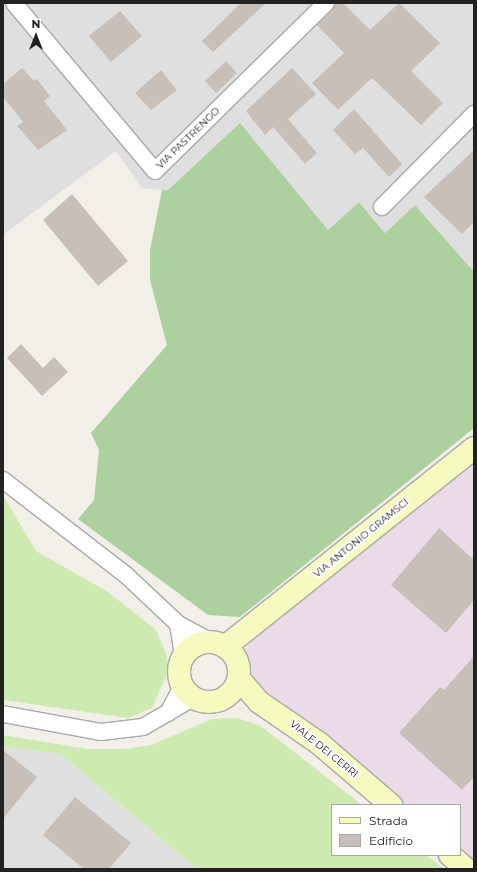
<!DOCTYPE html>
<style>
body{margin:0}
#map{position:relative;width:477px;height:872px;overflow:hidden;background:#f2efe9;font-family:Montserrat,sans-serif}
div>[style]{position:absolute}
.residential>*{inset:0;background:#e0dfdf}
.industrial>*{inset:0;background:#ebdbe8}
.grass>*{inset:0;background:#cdebb0}
.forest>*{inset:0;background:#add19e}
.building>*{inset:0;background:#c7bfb8}
.roads{filter:drop-shadow(1px 0 #a9a9a9) drop-shadow(-1px 0 #a9a9a9) drop-shadow(0 1px #a9a9a9) drop-shadow(0 -1px #a9a9a9)}
.street>*{height:16px;margin:-8px;padding:0 8px;transform-origin:8px;border-radius:8px;background:#fff}
.secondary>*{height:22px;margin:-11px;padding:0 11px;transform-origin:11px;border-radius:11px;background:#f7fabf}
.secondary>.ring{margin:-11px;padding:0;box-sizing:content-box;background:none;border:22px solid #f7fabf;border-radius:50%}
span{translate:-50% -50%;white-space:nowrap;text-align:center;line-height:1.15;-webkit-text-stroke:4px #fff;paint-order:stroke}
.street-label{font-size:10px;color:#222}
.frame{position:absolute;inset:0;border:4px solid #222;pointer-events:none}
.legend{position:absolute;left:331px;top:804px;width:130px;height:52px;box-sizing:border-box;background:#fff;border:1px solid #a7a7a7;margin:0;padding:5px 7px;list-style:none;font-size:12px;color:#222}
.legend li{display:flex;align-items:center;gap:8px;height:20px}
.legend b{width:20px;border:1px solid #a7a7a7}
.north{position:absolute;left:16px;top:16px;width:40px;height:40px;-webkit-text-stroke:3px #fff;paint-order:stroke;rotate:0deg;font-size:11px;font-weight:700;line-height:16px;text-align:center;color:#222}
.north::after{content:'';display:block;margin:auto;width:14px;height:18px;background:#222;clip-path:polygon(50% 0,100% 100%,50% 72%,0 100%)}
</style>
<div id="map">
<div class="residential">
<div style="clip-path:polygon(3px 3px,474px 3px,474px 272px,415px 205px,385px 233px,359px 202px,328px 230px,240px 124px,168px 191px,142px 188px,116px 151px,3px 235px)"></div>
<div style="clip-path:polygon(3px 746px,60px 754px,197px 869px,3px 869px)"></div>
</div>
<div class="industrial">
<div style="clip-path:polygon(474px 453px,474px 869px,460px 855px,460px 805px,396px 805px,244px 675px,240px 655px,277px 610px)"></div>
</div>
<div class="grass">
<div style="clip-path:polygon(3px 495px,36px 551px,108px 592px,156px 630px,167px 656px,168px 672px,152px 708px,128px 718px,3px 700px)"></div>
<div style="clip-path:polygon(237px 718px,261px 726px,362px 805px,332px 805px,332px 855px,426px 855px,444px 869px,197px 869px,60px 754px,3px 746px,3px 735px,88px 749px,125px 749px,151px 745px,212px 719px)"></div>
</div>
<div class="forest">
<div style="clip-path:polygon(240px 123px,328px 230px,359px 202px,385px 233px,415px 205px,474px 272px,474px 428px,240px 617px,208px 615px,78px 519px,94px 500px,99px 450px,91px 433px,167px 345px,150px 280px,150px 250px,162px 190px,168px 190px)"></div>
</div>
<div class="building">
<div style="clip-path:polygon(241px 3px,266px 3px,213px 52px,202px 41px)"></div>
<div style="clip-path:polygon(335px 3px,343px 3px,370px 30px,399px 3px,440px 43px,411px 71px,443px 103px,421px 125px,372px 78px,338px 110px,312px 83px,344px 53px,317px 25px,333px 10px)"></div>
<div style="clip-path:polygon(120px 11px,142px 36px,111px 62px,89px 36px)"></div>
<div style="clip-path:polygon(226px 61px,237px 73px,216px 93px,205px 81px)"></div>
<div style="clip-path:polygon(22px 68px,34px 81px,37px 79px,50px 96px,44px 101px,67px 130px,38px 150px,17px 126px,23px 122px,3px 97px,3px 84px)"></div>
<div style="clip-path:polygon(292px 68px,316px 94px,288px 119px,317px 153px,305px 164px,273px 127px,265px 135px,246px 111px)"></div>
<div style="clip-path:polygon(161px 70px,177px 90px,151px 110px,135px 93px)"></div>
<div style="clip-path:polygon(354px 109px,402px 164px,389px 177px,363px 148px,355px 154px,333px 130px)"></div>
<div style="clip-path:polygon(474px 150px,474px 222px,462px 234px,424px 197px)"></div>
<div style="clip-path:polygon(72px 194px,128px 261px,98px 286px,43px 220px)"></div>
<div style="clip-path:polygon(21px 344px,43px 368px,54px 357px,68px 372px,42px 396px,7px 358px)"></div>
<div style="clip-path:polygon(439px 528px,474px 560px,474px 600px,446px 633px,391px 585px)"></div>
<div style="clip-path:polygon(474px 656px,474px 777px,462px 790px,399px 733px,440px 687px,444px 690px)"></div>
<div style="clip-path:polygon(3px 750px,37px 777px,3px 819px)"></div>
<div style="clip-path:polygon(75px 797px,131px 843px,109px 869px,84px 869px,43px 835px)"></div>
</div>
<div class="roads">
<div class="street">
<div style="left:14px;top:3px;width:219px;rotate:50deg"></div>
<div style="left:155px;top:171px;width:240px;rotate:-44.5deg"></div>
<div style="left:382px;top:207px;width:131px;rotate:-45.3deg"></div>
<div style="left:3px;top:480px;width:155px;rotate:37.7deg"></div>
<div style="left:126px;top:575px;width:71px;rotate:43.3deg"></div>
<div style="left:178px;top:624px;width:36px;rotate:28deg"></div>
<div style="left:178px;top:624px;width:32px;rotate:81deg"></div>
<div style="left:168px;top:713px;width:30px;rotate:-62deg"></div>
<div style="left:3px;top:714px;width:100px;rotate:10.4deg"></div>
<div style="left:101px;top:732px;width:42px;rotate:-6.8deg"></div>
<div style="left:143px;top:727px;width:58px;rotate:-30.1deg"></div>
</div>
<div class="secondary">
<div class="ring" style="left:179px;top:642px;width:38px;height:38px"></div>
<div style="left:226px;top:646px;width:317px;rotate:-38.6deg"></div>
<div style="left:239px;top:679px;width:30px;rotate:49deg"></div>
<div style="left:259px;top:702px;width:74px;rotate:34.5deg"></div>
<div style="left:320px;top:744px;width:94px;rotate:40.7deg"></div>
<div style="left:450px;top:855px;width:21px;rotate:41deg"></div>
</div>
</div>
<div class="street-label">
<span style="left:188px;top:138px;rotate:-44deg">VIA PASTRENGO</span>
<span style="left:361px;top:538px;rotate:-39deg">VIA ANTONIO GRAMSCI</span>
<span style="left:324px;top:749px;rotate:39deg">VIALE DEI CERRI</span>
</div>
<div class="frame"></div>
<ul class="legend">
<li><b style="height:5px;background:#f7fabf"></b>Strada</li>
<li><b style="height:11px;background:#c7bfb8"></b>Edificio</li>
</ul>
<div class="north">N</div>
</div>
